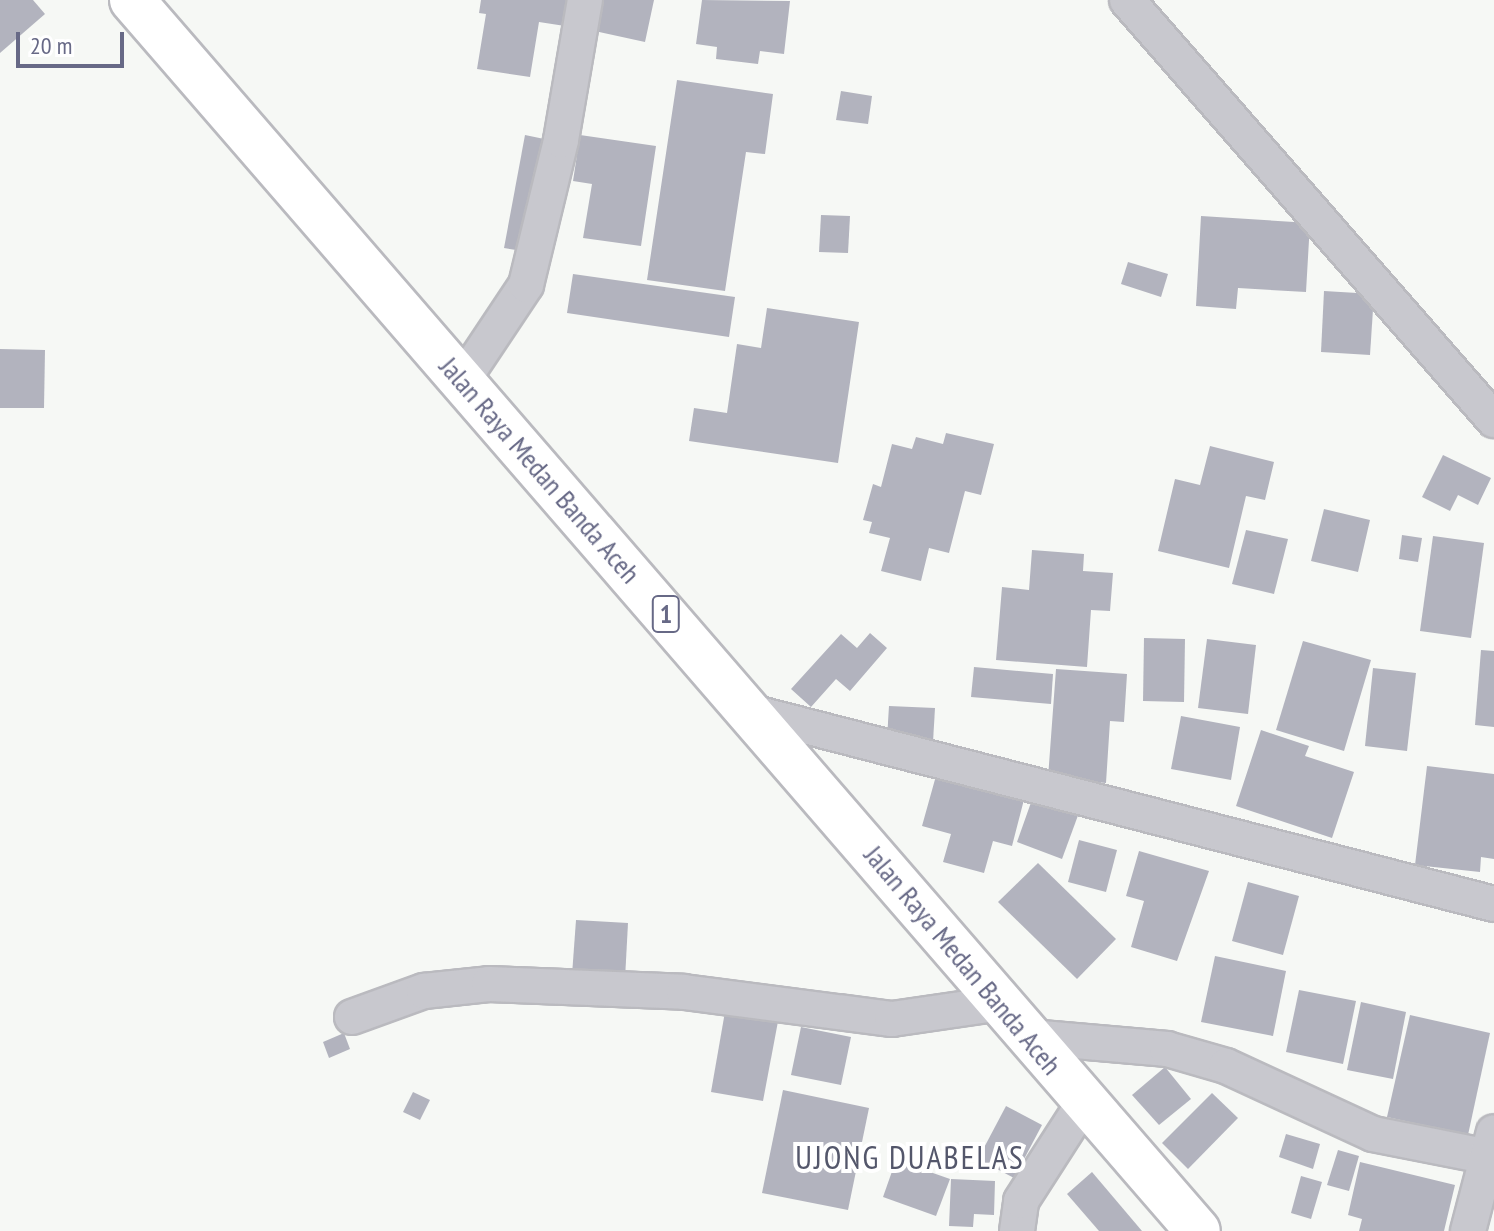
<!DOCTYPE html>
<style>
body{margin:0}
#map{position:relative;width:1494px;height:1231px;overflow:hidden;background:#f6f8f5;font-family:"PT Sans Narrow",sans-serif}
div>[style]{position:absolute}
.building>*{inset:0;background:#b2b3be}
.roads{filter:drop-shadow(2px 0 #bababf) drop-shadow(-2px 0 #bababf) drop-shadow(0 2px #bababf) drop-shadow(0 -2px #bababf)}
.minor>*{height:34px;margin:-17px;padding:0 17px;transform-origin:17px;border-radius:17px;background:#c8c8ce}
.trunk>*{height:44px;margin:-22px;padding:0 22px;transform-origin:22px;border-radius:22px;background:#fff}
span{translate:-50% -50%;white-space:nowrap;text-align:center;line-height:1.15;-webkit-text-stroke:8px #fff;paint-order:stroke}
.shield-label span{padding:2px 6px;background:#fff;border:2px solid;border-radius:6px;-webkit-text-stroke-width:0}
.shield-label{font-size:26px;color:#676986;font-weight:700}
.street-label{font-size:28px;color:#676986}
.quarter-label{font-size:32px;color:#54576b;letter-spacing:2px}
.scale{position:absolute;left:16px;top:32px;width:108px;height:36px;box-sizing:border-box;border:4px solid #676986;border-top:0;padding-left:10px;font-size:24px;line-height:28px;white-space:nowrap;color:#676986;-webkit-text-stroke:6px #fff;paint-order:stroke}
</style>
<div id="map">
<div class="building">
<div style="clip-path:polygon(0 0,33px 0,45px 14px,0 53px)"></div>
<div style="clip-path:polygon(481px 0,569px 0,565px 26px,539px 22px,530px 77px,477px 69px,486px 14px,479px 13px)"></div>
<div style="clip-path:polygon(597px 0,654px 0,645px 42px,590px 30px)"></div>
<div style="clip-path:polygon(702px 0,790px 1px,784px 54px,760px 51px,758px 64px,716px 59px,717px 47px,696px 44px)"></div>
<div style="clip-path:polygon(677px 80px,773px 94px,765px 154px,746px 152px,725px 291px,647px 280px)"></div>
<div style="clip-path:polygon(841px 91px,872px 96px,868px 124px,836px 120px)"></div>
<div style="clip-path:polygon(525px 135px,549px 140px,529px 252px,504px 248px)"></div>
<div style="clip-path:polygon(580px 135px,656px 146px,641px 246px,583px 238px,592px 184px,573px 181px)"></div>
<div style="clip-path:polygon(821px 215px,850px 216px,848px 253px,819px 252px)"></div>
<div style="clip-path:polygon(1201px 216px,1310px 223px,1306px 292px,1238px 288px,1236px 309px,1196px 306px)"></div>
<div style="clip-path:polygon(1128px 262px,1168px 274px,1161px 297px,1121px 284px)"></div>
<div style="clip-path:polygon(573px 274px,735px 297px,729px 337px,567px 313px)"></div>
<div style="clip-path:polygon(1324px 291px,1374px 294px,1370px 355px,1321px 352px)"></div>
<div style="clip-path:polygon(767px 308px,859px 322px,838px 463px,689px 441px,694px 408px,727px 413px,737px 344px,761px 348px)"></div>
<div style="clip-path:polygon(0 349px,45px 350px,44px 408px,0 408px)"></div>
<div style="clip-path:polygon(946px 433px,994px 444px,981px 495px,965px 491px,949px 553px,929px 548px,921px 581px,881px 571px,890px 538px,869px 533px,872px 522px,863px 520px,873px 484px,881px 487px,892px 444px,912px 449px,916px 437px,943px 444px)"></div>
<div style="clip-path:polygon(1210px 446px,1274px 462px,1265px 500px,1246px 496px,1229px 568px,1158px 551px,1175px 479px,1200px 485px)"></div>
<div style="clip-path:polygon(1443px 455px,1491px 478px,1478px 505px,1458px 495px,1450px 511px,1422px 497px)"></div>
<div style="clip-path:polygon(1324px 509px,1370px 520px,1358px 572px,1311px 561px)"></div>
<div style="clip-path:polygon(1246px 530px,1288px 539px,1274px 594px,1232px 584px)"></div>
<div style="clip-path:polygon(1402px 535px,1422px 538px,1418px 562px,1399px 559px)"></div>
<div style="clip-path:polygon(1433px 536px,1484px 543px,1471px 638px,1420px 631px)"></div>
<div style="clip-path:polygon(1032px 550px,1084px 554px,1083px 571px,1113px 573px,1110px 611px,1091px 610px,1087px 667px,996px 660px,1002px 587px,1029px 590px)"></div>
<div style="clip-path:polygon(870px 633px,887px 648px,850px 691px,836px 679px,811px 707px,791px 689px,841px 634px,857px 648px)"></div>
<div style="clip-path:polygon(1144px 638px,1185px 639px,1184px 702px,1143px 701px)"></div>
<div style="clip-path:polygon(1207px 639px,1256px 645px,1248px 714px,1198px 708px)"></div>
<div style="clip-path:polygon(1303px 641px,1371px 660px,1344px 751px,1276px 730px)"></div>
<div style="clip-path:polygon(1481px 650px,1494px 651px,1494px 727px,1475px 725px)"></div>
<div style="clip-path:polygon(974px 667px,1053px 674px,1051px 704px,971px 697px)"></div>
<div style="clip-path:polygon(1373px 668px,1416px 673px,1407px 751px,1365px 746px)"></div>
<div style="clip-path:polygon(1056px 669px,1127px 674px,1124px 722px,1110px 721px,1106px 783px,1048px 778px)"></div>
<div style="clip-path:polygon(889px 706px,935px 708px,933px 742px,887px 739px)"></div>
<div style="clip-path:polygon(1181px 716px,1240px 727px,1231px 780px,1171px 769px)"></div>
<div style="clip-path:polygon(1261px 730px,1309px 746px,1305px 756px,1354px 772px,1332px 838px,1236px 806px)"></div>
<div style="clip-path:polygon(939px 765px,1027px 788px,1012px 846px,993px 841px,984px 873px,943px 862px,951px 834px,922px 826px)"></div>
<div style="clip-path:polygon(1427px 766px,1494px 774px,1494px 859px,1481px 857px,1480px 872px,1415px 865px)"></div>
<div style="clip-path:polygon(1034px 794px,1080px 810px,1062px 859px,1017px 842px)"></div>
<div style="clip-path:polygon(1079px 840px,1117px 850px,1106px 892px,1068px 882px)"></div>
<div style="clip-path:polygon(1139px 851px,1209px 871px,1177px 961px,1131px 947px,1144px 901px,1126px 896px)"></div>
<div style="clip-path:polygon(1038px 863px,1116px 939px,1077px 979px,998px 902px)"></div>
<div style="clip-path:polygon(1248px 882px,1299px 896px,1283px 955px,1232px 941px)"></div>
<div style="clip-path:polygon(576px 920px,628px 923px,625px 979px,572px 975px)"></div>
<div style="clip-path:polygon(1215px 956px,1286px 971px,1273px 1036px,1201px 1022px)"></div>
<div style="clip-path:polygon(1299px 990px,1356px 1001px,1343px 1064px,1286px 1052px)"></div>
<div style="clip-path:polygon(1361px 1002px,1406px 1012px,1393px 1079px,1347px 1070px)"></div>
<div style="clip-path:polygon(726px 1006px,779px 1016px,763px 1101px,711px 1092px)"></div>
<div style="clip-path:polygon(1410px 1015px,1490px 1033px,1468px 1135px,1387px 1117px)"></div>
<div style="clip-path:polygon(801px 1027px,851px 1037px,841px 1085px,791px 1075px)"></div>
<div style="clip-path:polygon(344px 1033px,350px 1049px,329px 1058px,323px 1042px)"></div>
<div style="clip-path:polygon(1165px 1067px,1191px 1099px,1159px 1125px,1132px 1095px)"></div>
<div style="clip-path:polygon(783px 1090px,869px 1108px,848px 1210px,762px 1193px)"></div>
<div style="clip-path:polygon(413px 1092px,430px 1100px,420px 1120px,403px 1112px)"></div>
<div style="clip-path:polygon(1212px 1093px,1238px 1118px,1188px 1169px,1162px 1143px)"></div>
<div style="clip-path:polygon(1006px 1106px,1042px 1125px,1014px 1178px,978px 1159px)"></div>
<div style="clip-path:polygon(1286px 1134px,1320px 1144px,1313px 1169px,1279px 1157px)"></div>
<div style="clip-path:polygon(1338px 1150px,1359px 1156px,1349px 1191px,1327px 1185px)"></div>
<div style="clip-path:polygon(896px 1160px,950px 1179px,936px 1216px,883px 1197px)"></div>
<div style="clip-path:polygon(1360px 1162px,1455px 1185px,1444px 1231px,1359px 1231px,1362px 1219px,1348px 1215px)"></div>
<div style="clip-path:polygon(1092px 1172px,1142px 1231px,1099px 1231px,1067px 1194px)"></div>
<div style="clip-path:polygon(1301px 1176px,1322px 1182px,1311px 1219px,1291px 1213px)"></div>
<div style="clip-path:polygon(951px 1179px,995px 1181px,994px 1215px,974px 1214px,973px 1227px,949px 1226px)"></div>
</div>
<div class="roads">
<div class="minor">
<div style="left:1127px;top:0;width:558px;rotate:48.85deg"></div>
<div style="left:462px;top:381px;width:115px;rotate:-56.3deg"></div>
<div style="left:526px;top:285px;width:149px;rotate:-76.4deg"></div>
<div style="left:561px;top:140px;width:142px;rotate:-80.3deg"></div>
<div style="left:751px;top:712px;width:767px;rotate:14.49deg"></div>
<div style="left:352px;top:1017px;width:77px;rotate:-19.9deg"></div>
<div style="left:424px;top:991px;width:65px;rotate:-6.1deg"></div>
<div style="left:489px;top:984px;width:195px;rotate:2.3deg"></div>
<div style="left:684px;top:992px;width:210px;rotate:7.4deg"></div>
<div style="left:892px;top:1019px;width:111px;rotate:-8.3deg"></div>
<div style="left:1030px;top:1037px;width:138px;rotate:5deg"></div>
<div style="left:1167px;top:1049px;width:61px;rotate:16.1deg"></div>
<div style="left:1226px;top:1066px;width:162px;rotate:24.8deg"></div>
<div style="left:1373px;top:1134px;width:123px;rotate:11.2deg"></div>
<div style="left:1017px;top:1231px;width:30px;rotate:-82deg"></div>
<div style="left:1021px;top:1201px;width:117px;rotate:-57.3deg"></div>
<div style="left:1468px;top:1231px;width:102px;rotate:-75.3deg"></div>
</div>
<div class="trunk">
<div style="left:132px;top:0;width:1628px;rotate:49.11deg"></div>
</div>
</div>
<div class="shield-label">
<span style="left:666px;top:614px">1</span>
</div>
<div class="street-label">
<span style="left:540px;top:470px;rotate:49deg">Jalan Raya Medan Banda Aceh</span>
<span style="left:963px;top:960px;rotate:50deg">Jalan Raya Medan Banda Aceh</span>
</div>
<div class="quarter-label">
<span style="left:910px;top:1157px">UJONG DUABELAS</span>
</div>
<div class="scale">20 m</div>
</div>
